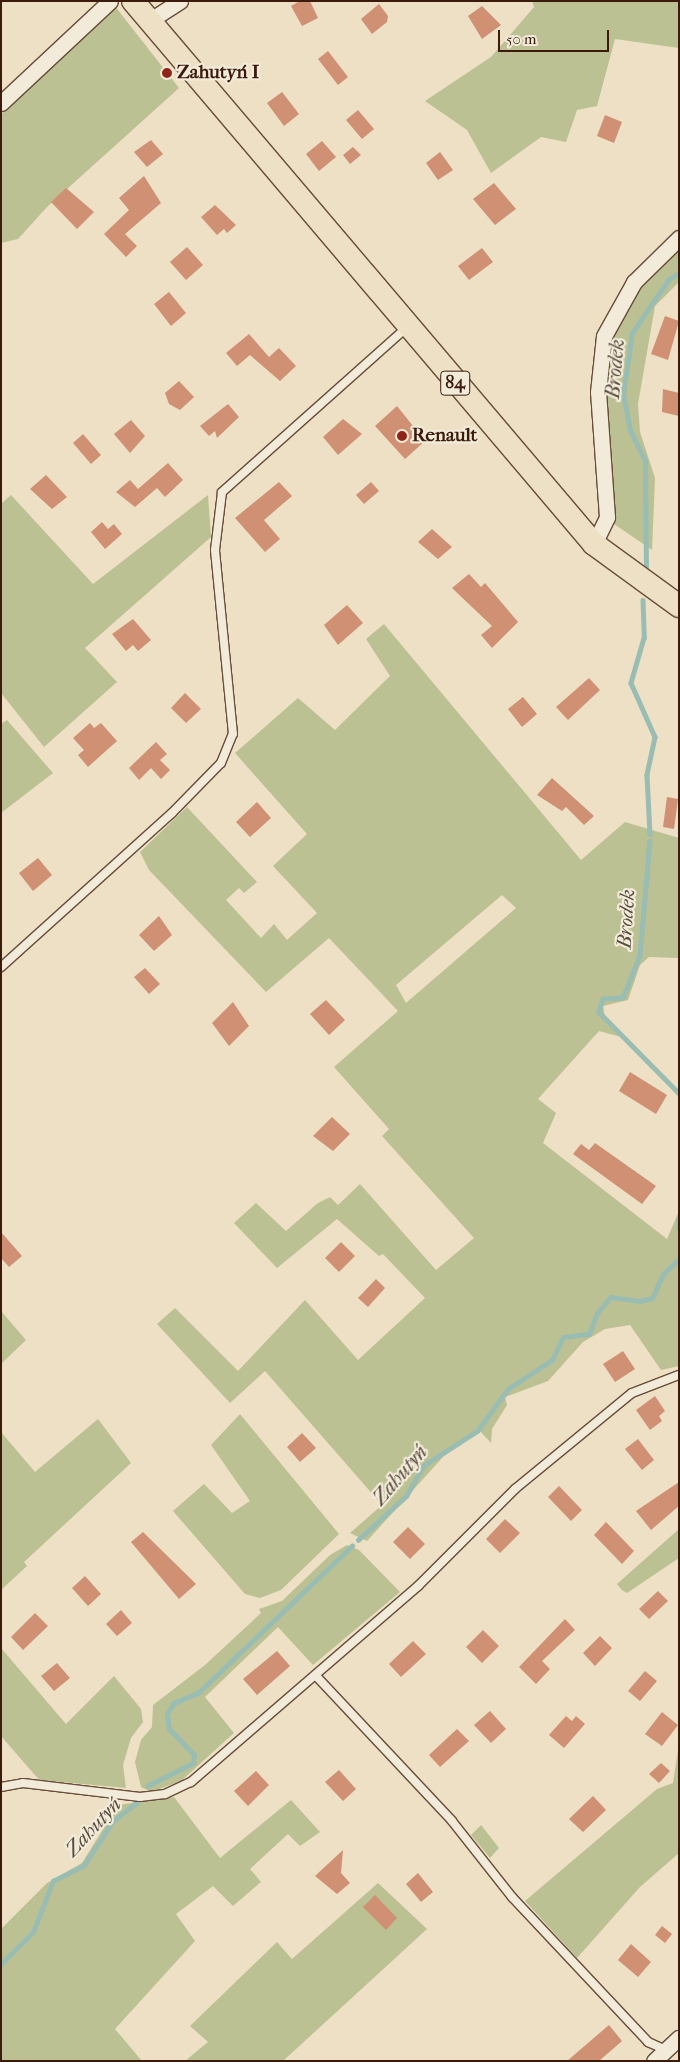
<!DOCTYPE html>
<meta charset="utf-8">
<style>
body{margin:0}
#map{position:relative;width:680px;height:2062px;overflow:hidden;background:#ede0c4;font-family:"IM FELL French Canon",serif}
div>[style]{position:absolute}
.green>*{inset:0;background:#bbc192}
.stream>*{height:4.5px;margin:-2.25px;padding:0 2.25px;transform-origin:2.25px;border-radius:2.25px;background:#99bdb3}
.building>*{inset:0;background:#cf9073}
.roads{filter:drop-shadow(1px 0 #684c3a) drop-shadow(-1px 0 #684c3a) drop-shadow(0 1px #684c3a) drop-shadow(0 -1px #684c3a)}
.service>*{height:8px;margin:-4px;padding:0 4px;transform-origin:4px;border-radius:4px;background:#f3ebd9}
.minor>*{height:15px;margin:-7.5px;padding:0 7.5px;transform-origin:7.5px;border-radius:7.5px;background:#f3ebd9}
.primary>*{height:22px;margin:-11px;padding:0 11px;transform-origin:11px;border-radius:11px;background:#ede0c4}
.dots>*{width:14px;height:14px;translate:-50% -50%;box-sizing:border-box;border:2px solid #f3ebd9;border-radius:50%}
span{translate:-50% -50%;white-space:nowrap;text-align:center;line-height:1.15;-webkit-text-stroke:4.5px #f3ebd9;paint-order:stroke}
.shield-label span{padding:1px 4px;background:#f3ebd9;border:1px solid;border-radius:4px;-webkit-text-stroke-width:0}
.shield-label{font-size:18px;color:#3c1b0c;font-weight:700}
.poi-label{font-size:19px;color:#3c1b0c;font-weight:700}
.left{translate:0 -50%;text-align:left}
.water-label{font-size:20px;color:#584c3e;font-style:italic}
.frame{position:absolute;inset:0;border:2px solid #3c1b0c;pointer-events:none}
.scale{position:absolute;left:498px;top:30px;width:111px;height:22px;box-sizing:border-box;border:2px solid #3c1b0c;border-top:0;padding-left:6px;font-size:15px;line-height:18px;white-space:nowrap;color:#3c1b0c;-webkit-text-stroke:4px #f3ebd9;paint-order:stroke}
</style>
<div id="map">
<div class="green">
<div style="clip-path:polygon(532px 1px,679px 1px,679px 48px,615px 39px,597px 106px,577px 110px,566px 142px,541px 137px,491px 173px,467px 130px,425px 101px,491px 57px,534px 7px)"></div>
<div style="clip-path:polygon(114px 5px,179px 88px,47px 207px,18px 239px,1px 243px,1px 114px)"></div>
<div style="clip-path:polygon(679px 246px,679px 282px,655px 306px,638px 404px,640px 432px,655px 478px,652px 550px,614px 524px,604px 417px,606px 346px,636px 286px)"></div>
<div style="clip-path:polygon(11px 495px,93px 584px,208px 495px,211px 537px,85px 648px,117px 682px,44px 747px,1px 693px,1px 504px)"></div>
<div style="clip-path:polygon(evenodd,384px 624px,581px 860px,625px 822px,679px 838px,679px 958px,649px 957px,640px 965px,628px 1000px,603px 1006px,605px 1017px,625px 1038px,599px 1031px,538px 1099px,556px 1113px,543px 1143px,667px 1239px,679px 1211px,679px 1366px,661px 1370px,630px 1325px,605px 1329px,583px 1342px,548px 1381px,505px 1397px,507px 1405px,492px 1429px,491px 1443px,480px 1431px,452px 1447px,367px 1541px,350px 1533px,382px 1505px,265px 1371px,230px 1403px,157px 1324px,175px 1308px,238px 1371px,305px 1300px,358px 1360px,425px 1298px,383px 1254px,379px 1256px,337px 1219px,277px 1268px,234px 1223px,256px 1203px,286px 1231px,318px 1203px,330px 1197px,338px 1205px,360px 1184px,436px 1270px,474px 1238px,382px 1136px,389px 1129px,334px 1067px,398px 1011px,329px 938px,266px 992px,149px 870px,140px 852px,187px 807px,257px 882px,244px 893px,239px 888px,226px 900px,261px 938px,274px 924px,287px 940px,317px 913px,273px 866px,307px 834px,235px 753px,298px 698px,335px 730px,390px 676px,366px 639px,384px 624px,502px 895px,516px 908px,406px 1003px,396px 985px,502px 895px)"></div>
<div style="clip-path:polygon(7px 720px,53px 773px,1px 813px,1px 724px)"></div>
<div style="clip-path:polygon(1px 1311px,26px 1340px,2px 1363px,1px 1362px)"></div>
<div style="clip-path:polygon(240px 1414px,339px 1534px,281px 1590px,260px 1598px,245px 1594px,173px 1511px,204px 1484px,232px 1513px,250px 1501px,211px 1445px)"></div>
<div style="clip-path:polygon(98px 1419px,131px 1463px,24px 1562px,27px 1566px,1px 1590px,1px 1432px,35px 1472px)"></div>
<div style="clip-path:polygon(679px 1529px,679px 1558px,627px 1593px,622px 1590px,617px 1584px)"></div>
<div style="clip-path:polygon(347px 1545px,359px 1550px,400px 1592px,313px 1665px,278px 1627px,205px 1697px,234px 1733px,181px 1781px,151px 1792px,141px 1787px,135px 1762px,141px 1740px,152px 1727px,153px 1705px,205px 1665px,261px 1613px,259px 1609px,282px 1601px,330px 1555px)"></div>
<div style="clip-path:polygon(1px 1648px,66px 1724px,114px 1676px,141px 1709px,143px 1722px,131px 1738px,123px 1765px,126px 1788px,40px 1780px,34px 1774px,1px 1736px)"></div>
<div style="clip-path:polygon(679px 1744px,679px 1853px,640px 1887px,577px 1958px,525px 1901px,657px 1789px,673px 1783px)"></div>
<div style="clip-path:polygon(174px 1797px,220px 1858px,291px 1800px,320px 1832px,300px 1846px,288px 1834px,250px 1869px,261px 1882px,233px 1906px,213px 1886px,176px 1914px,195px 1941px,115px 2029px,142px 2061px,1px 2061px,1px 1929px,47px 1883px,82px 1863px,118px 1805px)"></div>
<div style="clip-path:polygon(481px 1825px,499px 1848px,490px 1858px,471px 1835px)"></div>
<div style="clip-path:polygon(378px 1883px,427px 1929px,283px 2061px,185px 2061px,208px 2042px,190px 2026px,277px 1942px,292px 1959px)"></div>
</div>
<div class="stream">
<div style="left:646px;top:571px;width:110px;rotate:-90.5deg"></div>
<div style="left:645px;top:461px;width:34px;rotate:-116deg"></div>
<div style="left:630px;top:430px;width:37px;rotate:-101deg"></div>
<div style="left:623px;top:394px;width:62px;rotate:-81.6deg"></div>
<div style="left:632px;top:333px;width:65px;rotate:-55.6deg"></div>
<div style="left:669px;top:279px;width:12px;rotate:-31deg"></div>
<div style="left:643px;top:600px;width:38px;rotate:88deg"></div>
<div style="left:644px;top:638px;width:47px;rotate:106.1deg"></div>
<div style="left:631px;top:683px;width:59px;rotate:66deg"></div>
<div style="left:655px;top:737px;width:39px;rotate:102deg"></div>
<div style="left:647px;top:775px;width:59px;rotate:87.1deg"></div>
<div style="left:650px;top:841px;width:115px;rotate:95deg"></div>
<div style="left:640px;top:956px;width:45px;rotate:112deg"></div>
<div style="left:623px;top:998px;width:20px;rotate:177deg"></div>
<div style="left:603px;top:999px;width:14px;rotate:107deg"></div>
<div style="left:599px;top:1012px;width:114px;rotate:45.4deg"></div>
<div style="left:679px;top:1220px;width:9px;rotate:90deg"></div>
<div style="left:358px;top:1540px;width:65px;rotate:-42.5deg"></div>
<div style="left:406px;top:1496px;width:34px;rotate:-60deg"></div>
<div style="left:423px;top:1466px;width:64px;rotate:-32.9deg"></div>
<div style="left:477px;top:1431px;width:52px;rotate:-53.6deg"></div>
<div style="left:508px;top:1389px;width:53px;rotate:-33.4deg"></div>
<div style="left:552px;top:1360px;width:25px;rotate:-64deg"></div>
<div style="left:563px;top:1337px;width:26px;rotate:-7deg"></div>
<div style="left:589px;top:1334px;width:22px;rotate:-69deg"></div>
<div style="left:597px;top:1313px;width:21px;rotate:-49deg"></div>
<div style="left:611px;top:1297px;width:29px;rotate:8deg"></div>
<div style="left:640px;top:1301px;width:12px;rotate:-14deg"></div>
<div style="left:652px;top:1298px;width:26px;rotate:-65deg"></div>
<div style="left:663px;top:1274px;width:22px;rotate:-43deg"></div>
<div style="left:147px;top:1786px;width:51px;rotate:-26.6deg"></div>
<div style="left:193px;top:1763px;width:8px;rotate:-83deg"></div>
<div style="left:194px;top:1755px;width:36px;rotate:-134deg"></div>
<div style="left:169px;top:1729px;width:15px;rotate:-98deg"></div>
<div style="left:167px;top:1714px;width:13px;rotate:-58deg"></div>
<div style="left:174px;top:1703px;width:26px;rotate:-23deg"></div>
<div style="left:198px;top:1693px;width:213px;rotate:-43.7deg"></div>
<div style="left:1px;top:1964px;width:45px;rotate:-45deg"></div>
<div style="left:33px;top:1932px;width:55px;rotate:-68.6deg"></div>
<div style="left:53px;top:1881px;width:35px;rotate:-27deg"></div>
<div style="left:84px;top:1865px;width:53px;rotate:-56.6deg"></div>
<div style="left:113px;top:1821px;width:31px;rotate:-38deg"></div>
</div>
<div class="building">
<div style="clip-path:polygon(300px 1px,310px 1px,318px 18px,302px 26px,291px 6px)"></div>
<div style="clip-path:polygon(379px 4px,388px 16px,387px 22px,372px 34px,361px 19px)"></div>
<div style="clip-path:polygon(482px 6px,501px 25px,482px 39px,468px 16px)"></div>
<div style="clip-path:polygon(328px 51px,348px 77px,338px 85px,318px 59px)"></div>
<div style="clip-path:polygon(282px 92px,299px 114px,284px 126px,267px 103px)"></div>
<div style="clip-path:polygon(358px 110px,374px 129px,362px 139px,346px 120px)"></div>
<div style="clip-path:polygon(605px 115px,622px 122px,614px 143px,597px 136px)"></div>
<div style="clip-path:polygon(151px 140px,163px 154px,147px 167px,134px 152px)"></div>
<div style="clip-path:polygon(322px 141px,336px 157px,319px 171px,306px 154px)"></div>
<div style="clip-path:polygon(353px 147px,361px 155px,350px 164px,343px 155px)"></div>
<div style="clip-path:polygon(440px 152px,453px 170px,438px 180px,426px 163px)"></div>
<div style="clip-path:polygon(144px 176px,161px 203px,125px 234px,137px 246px,126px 257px,104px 234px,129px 210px,119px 198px)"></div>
<div style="clip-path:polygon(494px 183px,516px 209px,495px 225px,473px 199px)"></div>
<div style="clip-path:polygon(66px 188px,94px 212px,77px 229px,51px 202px)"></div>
<div style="clip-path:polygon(215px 205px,236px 225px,227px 233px,224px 229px,217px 235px,201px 217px)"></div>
<div style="clip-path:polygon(187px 247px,203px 265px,186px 280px,170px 262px)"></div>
<div style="clip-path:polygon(482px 248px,493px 262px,469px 280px,458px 266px)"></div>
<div style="clip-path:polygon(169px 292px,186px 313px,171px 326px,154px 304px)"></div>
<div style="clip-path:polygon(665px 316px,679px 321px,668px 360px,651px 354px)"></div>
<div style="clip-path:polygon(249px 334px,269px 357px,279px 348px,296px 366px,280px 381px,250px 355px,237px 366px,226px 353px)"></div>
<div style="clip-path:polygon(179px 381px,194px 397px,180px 410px,169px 404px,165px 393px)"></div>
<div style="clip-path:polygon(663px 389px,679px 393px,679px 416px,662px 412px)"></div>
<div style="clip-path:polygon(228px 404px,239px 417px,217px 438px,215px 431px,209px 436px,200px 426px)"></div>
<div style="clip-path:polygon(397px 406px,425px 441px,405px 459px,375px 426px)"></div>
<div style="clip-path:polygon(343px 419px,362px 434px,338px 455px,323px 437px)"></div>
<div style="clip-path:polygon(131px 420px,145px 436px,130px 453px,114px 434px)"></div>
<div style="clip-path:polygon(83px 434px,101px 455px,91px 464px,73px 443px)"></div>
<div style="clip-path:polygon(168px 463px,183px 480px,165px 497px,157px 488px,135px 507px,116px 492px,130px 480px,138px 489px)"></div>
<div style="clip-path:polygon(46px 475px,67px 497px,52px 509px,30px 489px)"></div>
<div style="clip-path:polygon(279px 482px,292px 496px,264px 520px,280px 539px,265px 552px,235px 518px)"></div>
<div style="clip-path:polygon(371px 482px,379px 491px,364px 504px,356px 495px)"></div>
<div style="clip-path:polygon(102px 522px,108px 529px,114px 524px,122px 534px,105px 549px,91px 532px)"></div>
<div style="clip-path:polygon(432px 529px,452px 547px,438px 559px,418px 542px)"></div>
<div style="clip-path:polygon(469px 574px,481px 587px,485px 583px,518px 622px,492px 648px,481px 635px,492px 626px,452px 588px)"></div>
<div style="clip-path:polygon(347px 605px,363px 623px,338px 645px,324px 625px)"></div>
<div style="clip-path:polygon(133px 619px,151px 640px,138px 651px,133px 645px,126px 651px,112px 634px)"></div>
<div style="clip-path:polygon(589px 678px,600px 690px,568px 720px,556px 707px)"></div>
<div style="clip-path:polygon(185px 693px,201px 709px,186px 723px,171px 708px)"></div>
<div style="clip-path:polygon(523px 697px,537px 714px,522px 727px,508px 709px)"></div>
<div style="clip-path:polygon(90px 723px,94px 728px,101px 723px,117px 741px,88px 767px,78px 755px,84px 750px,73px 738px)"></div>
<div style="clip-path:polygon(156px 742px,167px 754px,160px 760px,170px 770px,161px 779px,151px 768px,139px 780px,129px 768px)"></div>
<div style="clip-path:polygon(552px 778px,594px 816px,584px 825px,566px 807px,562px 811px,537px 795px)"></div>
<div style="clip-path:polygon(667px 797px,678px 799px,674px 829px,663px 827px)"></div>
<div style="clip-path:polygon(257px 802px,271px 818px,250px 837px,236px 822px)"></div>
<div style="clip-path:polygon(38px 858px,52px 875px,33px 891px,19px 873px)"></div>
<div style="clip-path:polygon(159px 916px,172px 935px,154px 951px,139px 935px)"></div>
<div style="clip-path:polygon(145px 968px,160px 984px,149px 994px,134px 977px)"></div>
<div style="clip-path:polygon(326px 1000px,345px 1020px,329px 1035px,310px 1014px)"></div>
<div style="clip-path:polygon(233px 1002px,249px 1026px,229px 1046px,212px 1023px)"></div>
<div style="clip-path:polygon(630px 1072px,667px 1095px,656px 1114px,619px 1091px)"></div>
<div style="clip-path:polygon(332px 1117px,350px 1134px,333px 1151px,313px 1136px)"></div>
<div style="clip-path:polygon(595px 1143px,656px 1186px,642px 1204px,573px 1154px,581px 1144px,589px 1150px)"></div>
<div style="clip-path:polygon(1px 1232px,22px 1256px,9px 1267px,1px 1258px)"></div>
<div style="clip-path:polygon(341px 1242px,355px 1256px,339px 1272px,325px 1258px)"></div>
<div style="clip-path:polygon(376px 1279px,385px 1288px,368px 1307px,358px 1298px)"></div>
<div style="clip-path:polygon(623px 1351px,635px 1369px,615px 1382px,603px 1364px)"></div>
<div style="clip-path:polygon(655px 1396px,665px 1411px,659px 1416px,662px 1421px,650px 1430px,636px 1410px)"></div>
<div style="clip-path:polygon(302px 1433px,316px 1448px,300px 1462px,287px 1447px)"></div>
<div style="clip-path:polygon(638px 1439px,654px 1460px,642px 1470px,625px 1449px)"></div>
<div style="clip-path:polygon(679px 1482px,679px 1506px,651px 1530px,636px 1511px)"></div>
<div style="clip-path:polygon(559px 1486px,582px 1510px,571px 1521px,548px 1497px)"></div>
<div style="clip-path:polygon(505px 1519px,520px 1533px,500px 1553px,486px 1539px)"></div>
<div style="clip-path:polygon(606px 1522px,634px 1551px,622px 1564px,594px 1535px)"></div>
<div style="clip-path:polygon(408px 1527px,425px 1544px,410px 1559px,393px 1542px)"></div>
<div style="clip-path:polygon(143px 1532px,196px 1584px,179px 1599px,131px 1542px)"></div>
<div style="clip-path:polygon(85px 1576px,101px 1594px,88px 1606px,72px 1588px)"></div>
<div style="clip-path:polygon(658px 1591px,668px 1601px,649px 1619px,639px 1609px)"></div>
<div style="clip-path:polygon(121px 1610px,132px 1623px,117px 1636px,106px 1624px)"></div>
<div style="clip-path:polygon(35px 1613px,48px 1626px,23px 1650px,11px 1637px)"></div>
<div style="clip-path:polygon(565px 1619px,575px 1630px,542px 1661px,550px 1669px,536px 1684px,519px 1667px)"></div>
<div style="clip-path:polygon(483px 1630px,499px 1646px,482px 1663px,466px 1647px)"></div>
<div style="clip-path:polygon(600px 1636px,612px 1648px,595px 1666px,583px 1653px)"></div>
<div style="clip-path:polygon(413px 1641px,426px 1654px,401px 1677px,389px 1664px)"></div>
<div style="clip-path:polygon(277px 1651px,290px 1666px,257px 1695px,243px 1679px)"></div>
<div style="clip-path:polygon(57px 1663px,70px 1678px,54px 1691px,41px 1676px)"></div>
<div style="clip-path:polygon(645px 1671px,657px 1681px,640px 1701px,628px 1691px)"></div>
<div style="clip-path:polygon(490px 1711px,506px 1729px,491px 1743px,474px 1725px)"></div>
<div style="clip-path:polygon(662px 1712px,678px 1725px,662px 1746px,645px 1734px)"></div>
<div style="clip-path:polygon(566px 1716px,572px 1721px,576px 1716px,585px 1724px,564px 1748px,549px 1735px)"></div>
<div style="clip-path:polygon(457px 1729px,469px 1741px,440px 1767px,429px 1755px)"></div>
<div style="clip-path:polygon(661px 1763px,670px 1771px,659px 1783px,649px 1774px)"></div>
<div style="clip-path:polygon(339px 1770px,356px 1789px,343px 1801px,325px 1782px)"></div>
<div style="clip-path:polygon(256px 1771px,269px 1785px,248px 1806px,234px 1791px)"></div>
<div style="clip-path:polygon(593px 1796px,606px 1810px,583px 1832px,569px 1819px)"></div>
<div style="clip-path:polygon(343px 1850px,341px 1873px,350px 1883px,337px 1894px,315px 1876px)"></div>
<div style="clip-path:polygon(418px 1873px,433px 1892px,421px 1902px,406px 1884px)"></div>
<div style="clip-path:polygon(375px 1895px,397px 1918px,386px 1930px,363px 1907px)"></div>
<div style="clip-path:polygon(662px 1926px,672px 1934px,665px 1943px,655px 1935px)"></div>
<div style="clip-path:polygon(631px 1944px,651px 1962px,638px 1977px,618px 1960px)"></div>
<div style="clip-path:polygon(609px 2025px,622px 2041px,599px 2061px,567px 2061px)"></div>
</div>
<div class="roads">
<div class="service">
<div style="left:1px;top:967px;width:229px;rotate:-42deg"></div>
<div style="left:171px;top:814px;width:71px;rotate:-45.6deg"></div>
<div style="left:221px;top:763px;width:31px;rotate:-68deg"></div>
<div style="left:233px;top:734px;width:185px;rotate:-95.6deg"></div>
<div style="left:215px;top:550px;width:58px;rotate:-83.1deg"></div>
<div style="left:222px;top:492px;width:248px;rotate:-41.7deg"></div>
<div style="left:317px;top:1677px;width:197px;rotate:46.8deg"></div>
<div style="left:452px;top:1821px;width:97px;rotate:51.7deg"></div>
<div style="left:512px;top:1897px;width:199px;rotate:46.8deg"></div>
<div style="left:648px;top:2042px;width:20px;rotate:24deg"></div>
<div style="left:1px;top:1787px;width:22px;rotate:-10deg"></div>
<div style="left:23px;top:1783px;width:118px;rotate:6.8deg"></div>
<div style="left:140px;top:1797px;width:25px;rotate:-7deg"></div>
<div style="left:165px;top:1794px;width:29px;rotate:-25deg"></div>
<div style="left:191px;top:1782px;width:300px;rotate:-40.8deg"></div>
<div style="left:418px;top:1586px;width:137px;rotate:-45deg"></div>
<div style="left:515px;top:1489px;width:151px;rotate:-39.4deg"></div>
<div style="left:632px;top:1393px;width:50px;rotate:-21deg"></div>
</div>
<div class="minor">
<div style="left:149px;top:21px;width:37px;rotate:-33deg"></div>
<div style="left:1px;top:103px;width:149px;rotate:-43.1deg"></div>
<div style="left:594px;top:544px;width:30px;rotate:-64deg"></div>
<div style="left:607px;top:517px;width:125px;rotate:-94.1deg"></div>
<div style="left:598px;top:392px;width:56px;rotate:-83.9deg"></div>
<div style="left:604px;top:336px;width:62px;rotate:-60.9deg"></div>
<div style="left:634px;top:282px;width:63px;rotate:-44.4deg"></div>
<div style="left:654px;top:2061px;width:34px;rotate:-43deg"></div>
</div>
<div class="primary">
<div style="left:133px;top:1px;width:712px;rotate:49.67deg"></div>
<div style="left:594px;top:544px;width:105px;rotate:36.1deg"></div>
</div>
</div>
<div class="dots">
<div style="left:167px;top:73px;background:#8f2418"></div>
<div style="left:402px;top:436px;background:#8f2418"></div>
</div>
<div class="shield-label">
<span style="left:455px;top:383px">84</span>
</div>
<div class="poi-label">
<span class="left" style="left:177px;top:73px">Zahutyń I</span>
<span class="left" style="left:412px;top:436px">Renault</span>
</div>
<div class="water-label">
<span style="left:615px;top:369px;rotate:-85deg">Brodek</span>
<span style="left:626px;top:919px;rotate:-86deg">Brodek</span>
<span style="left:400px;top:1475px;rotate:-49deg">Zahutyń</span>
<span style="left:93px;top:1827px;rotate:-47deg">Zahutyń</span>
</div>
<div class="frame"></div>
<div class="scale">50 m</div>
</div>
